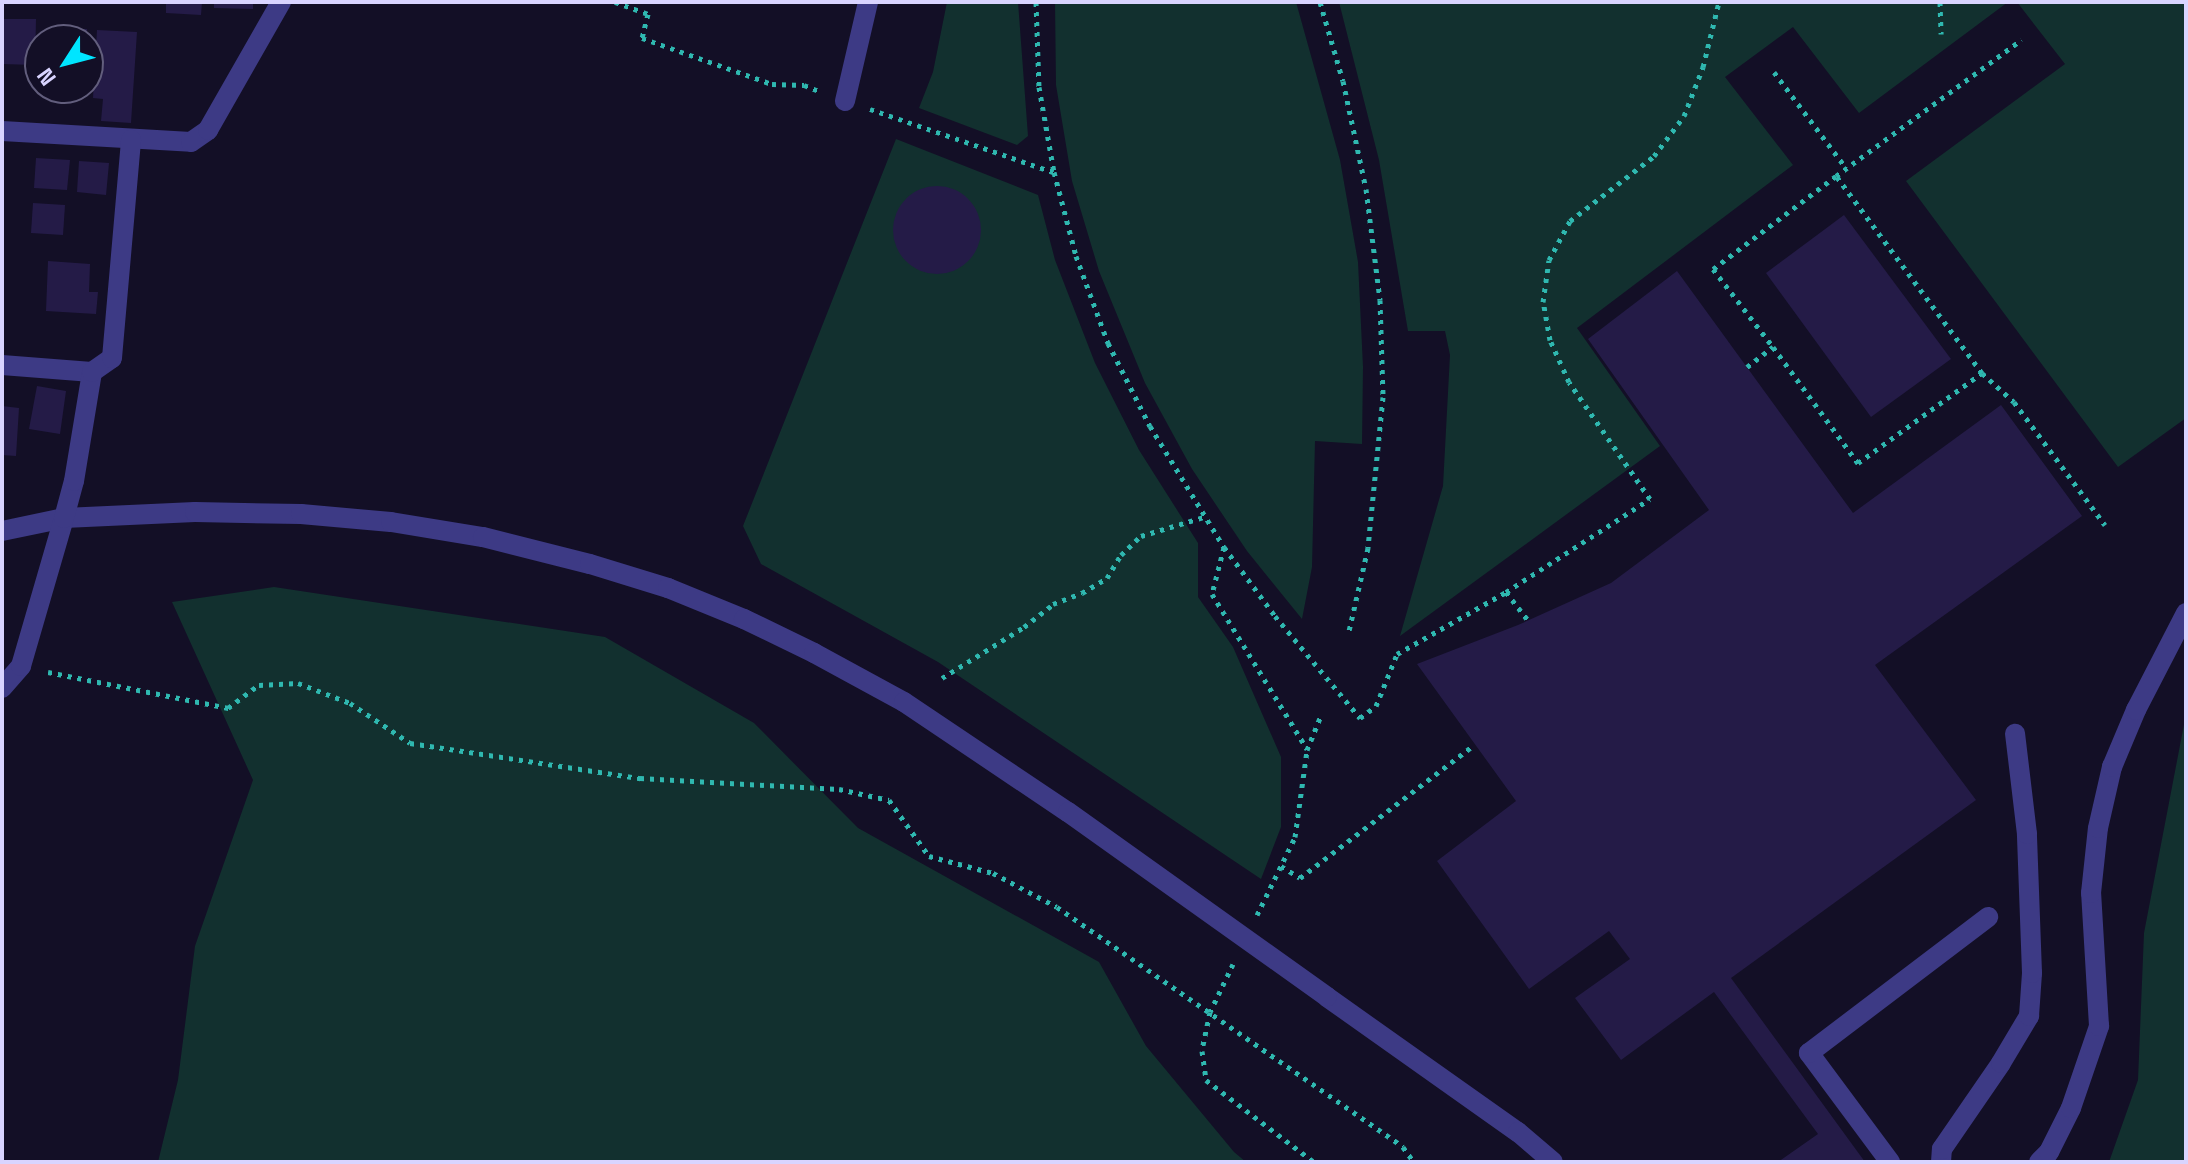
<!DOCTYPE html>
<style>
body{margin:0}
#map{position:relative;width:2188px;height:1164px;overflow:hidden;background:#130f26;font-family:"Space Grotesk",sans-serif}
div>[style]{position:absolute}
.green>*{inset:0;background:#12302f}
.building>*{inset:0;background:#241b47}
.round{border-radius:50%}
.path>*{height:5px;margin-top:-2.5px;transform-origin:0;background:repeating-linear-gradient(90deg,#2fb8b0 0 4px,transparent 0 10px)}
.minor>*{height:20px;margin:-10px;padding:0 10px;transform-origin:10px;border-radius:10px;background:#3d3a85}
.minor-bridge>*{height:20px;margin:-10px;padding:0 10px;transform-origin:10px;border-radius:10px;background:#3d3a85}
span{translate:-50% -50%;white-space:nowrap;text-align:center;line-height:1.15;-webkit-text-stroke:7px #130f26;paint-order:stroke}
.frame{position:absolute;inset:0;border:4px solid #d9d4ff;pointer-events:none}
.north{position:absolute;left:24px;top:24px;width:80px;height:80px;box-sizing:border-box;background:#130f26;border:2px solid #625e7d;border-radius:50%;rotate:234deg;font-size:22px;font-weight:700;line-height:32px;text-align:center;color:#d9d4ff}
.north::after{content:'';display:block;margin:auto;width:28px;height:36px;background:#00e5ff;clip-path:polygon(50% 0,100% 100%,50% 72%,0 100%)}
</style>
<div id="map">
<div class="green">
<div style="clip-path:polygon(947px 2px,1018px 2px,1028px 136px,1017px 145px,919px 108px,933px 72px)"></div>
<div style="clip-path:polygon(1055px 2px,1296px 2px,1340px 160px,1358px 262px,1363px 367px,1362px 444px,1315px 441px,1312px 567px,1302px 619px,1247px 551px,1192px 469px,1145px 383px,1099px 271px,1072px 181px,1056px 85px)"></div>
<div style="clip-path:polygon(1339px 2px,2008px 2px,1859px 113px,1793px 27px,1725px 77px,1793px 165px,1577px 328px,1660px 446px,1400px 636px,1443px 486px,1450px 355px,1445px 331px,1408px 331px,1379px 160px)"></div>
<div style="clip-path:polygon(2017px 2px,2186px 2px,2186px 418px,2118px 467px,1906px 181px,2065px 64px)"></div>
<div style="clip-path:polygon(896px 139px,1038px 195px,1055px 260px,1095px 363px,1139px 450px,1198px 543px,1198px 597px,1233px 647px,1281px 757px,1281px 827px,1261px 879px,938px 662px,761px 564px,743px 526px)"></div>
<div style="clip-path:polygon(274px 587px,605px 637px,754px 723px,858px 828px,1099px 962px,1146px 1046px,1234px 1152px,1246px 1162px,158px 1162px,178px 1080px,195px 946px,253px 780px,172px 602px)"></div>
<div style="clip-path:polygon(2186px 714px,2186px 1162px,2109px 1162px,2138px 1080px,2144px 933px)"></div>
</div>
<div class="building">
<div style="clip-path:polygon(166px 2px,202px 2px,201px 15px,166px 13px)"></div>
<div style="clip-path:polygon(214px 2px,253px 2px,253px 9px,214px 8px)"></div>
<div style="clip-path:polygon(2px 19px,36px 19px,35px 65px,2px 64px)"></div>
<div style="clip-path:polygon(49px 28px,87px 29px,87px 40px,48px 40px)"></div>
<div style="clip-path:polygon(97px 30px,137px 32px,131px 123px,101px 121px,103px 99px,93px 98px)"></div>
<div style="clip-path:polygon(36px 158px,70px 160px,67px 190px,34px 188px)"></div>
<div style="clip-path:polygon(79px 161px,109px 163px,106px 195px,77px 192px)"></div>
<div class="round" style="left:893px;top:186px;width:88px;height:88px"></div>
<div style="clip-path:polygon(33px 203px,65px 205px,63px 235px,31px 233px)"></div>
<div style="clip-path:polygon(1844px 215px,1951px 359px,1871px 417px,1766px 273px)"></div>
<div style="clip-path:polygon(48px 261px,90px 264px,89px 292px,98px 292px,96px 314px,46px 311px)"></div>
<div style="clip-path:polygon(1677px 271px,1853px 513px,2001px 405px,2082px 516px,1875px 665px,1976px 800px,1731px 978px,1865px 1162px,1778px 1162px,1818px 1134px,1714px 992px,1621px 1060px,1575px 998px,1630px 959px,1609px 931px,1529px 989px,1437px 861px,1516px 801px,1417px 664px,1518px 625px,1611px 583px,1709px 510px,1588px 339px)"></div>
<div style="clip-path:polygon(37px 386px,66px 391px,60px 434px,29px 429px)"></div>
<div style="clip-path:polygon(2px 406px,19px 408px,16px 456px,2px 455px)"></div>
</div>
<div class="path">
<div style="left:615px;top:2px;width:35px;rotate:20deg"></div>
<div style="left:648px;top:14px;width:25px;rotate:104deg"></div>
<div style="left:642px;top:38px;width:138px;rotate:19.5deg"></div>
<div style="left:772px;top:84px;width:32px;rotate:2deg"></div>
<div style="left:804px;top:85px;width:16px;rotate:22deg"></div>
<div style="left:1036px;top:2px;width:85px;rotate:88deg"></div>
<div style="left:1039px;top:87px;width:86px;rotate:80deg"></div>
<div style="left:1054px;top:172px;width:87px;rotate:75.3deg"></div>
<div style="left:1076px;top:256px;width:93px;rotate:69.8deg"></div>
<div style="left:1108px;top:343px;width:93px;rotate:63.2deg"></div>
<div style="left:1150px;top:426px;width:142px;rotate:58.6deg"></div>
<div style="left:1224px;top:547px;width:86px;rotate:53.5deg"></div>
<div style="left:1275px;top:616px;width:133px;rotate:50.2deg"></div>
<div style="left:1360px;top:718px;width:20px;rotate:-37deg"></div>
<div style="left:1376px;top:706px;width:56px;rotate:-68deg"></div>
<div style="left:1397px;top:654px;width:125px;rotate:-29.6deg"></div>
<div style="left:1506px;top:592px;width:171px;rotate:-32.9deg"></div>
<div style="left:1650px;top:499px;width:142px;rotate:-124.7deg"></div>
<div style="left:1569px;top:382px;width:46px;rotate:-114.3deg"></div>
<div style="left:1550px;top:340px;width:39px;rotate:-100deg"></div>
<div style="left:1543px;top:302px;width:42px;rotate:-81.9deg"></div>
<div style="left:1549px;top:260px;width:44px;rotate:-61.7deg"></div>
<div style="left:1570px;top:221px;width:106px;rotate:-37.7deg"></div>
<div style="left:1654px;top:156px;width:50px;rotate:-53.1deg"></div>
<div style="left:1684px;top:116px;width:53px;rotate:-68.8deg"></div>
<div style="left:1703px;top:67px;width:67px;rotate:-76.2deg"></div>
<div style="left:1320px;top:2px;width:82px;rotate:73.8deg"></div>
<div style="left:1343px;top:81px;width:110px;rotate:78deg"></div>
<div style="left:1366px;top:189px;width:112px;rotate:82.8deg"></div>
<div style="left:1380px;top:300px;width:97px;rotate:88.2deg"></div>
<div style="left:1383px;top:397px;width:152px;rotate:95.7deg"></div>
<div style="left:1368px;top:548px;width:89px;rotate:102.9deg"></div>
<div style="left:1940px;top:2px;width:32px;rotate:88deg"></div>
<div style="left:1774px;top:72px;width:120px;rotate:53.1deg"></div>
<div style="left:870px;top:109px;width:194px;rotate:19deg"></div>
<div style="left:1836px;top:176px;width:230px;rotate:-36.3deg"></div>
<div style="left:1747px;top:367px;width:33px;rotate:-38deg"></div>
<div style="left:1773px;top:347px;width:144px;rotate:53.8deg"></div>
<div style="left:1858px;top:463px;width:153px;rotate:-36deg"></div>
<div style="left:1982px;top:373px;width:245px;rotate:-126.5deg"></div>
<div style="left:1836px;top:176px;width:154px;rotate:142.9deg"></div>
<div style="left:1713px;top:269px;width:98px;rotate:52.4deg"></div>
<div style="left:1982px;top:373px;width:43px;rotate:42.2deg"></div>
<div style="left:2014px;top:402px;width:153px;rotate:53.5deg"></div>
<div style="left:1224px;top:547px;width:49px;rotate:104.3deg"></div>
<div style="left:1212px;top:594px;width:182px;rotate:58.5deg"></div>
<div style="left:1506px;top:592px;width:36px;rotate:52deg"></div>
<div style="left:48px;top:672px;width:184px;rotate:11.3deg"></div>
<div style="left:228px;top:708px;width:39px;rotate:-37deg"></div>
<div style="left:259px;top:685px;width:39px;rotate:-3deg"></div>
<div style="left:298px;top:683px;width:56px;rotate:21deg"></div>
<div style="left:350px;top:703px;width:72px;rotate:33.7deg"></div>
<div style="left:410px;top:743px;width:233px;rotate:8.7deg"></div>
<div style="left:640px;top:778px;width:199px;rotate:3.2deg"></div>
<div style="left:839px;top:789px;width:51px;rotate:12.4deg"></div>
<div style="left:889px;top:800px;width:69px;rotate:54.5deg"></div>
<div style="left:929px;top:856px;width:66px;rotate:14.9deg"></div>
<div style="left:993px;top:873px;width:72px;rotate:28deg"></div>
<div style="left:1057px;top:907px;width:421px;rotate:34.7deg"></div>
<div style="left:1403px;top:1147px;width:19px;rotate:54deg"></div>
<div style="left:942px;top:678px;width:97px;rotate:-31.9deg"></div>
<div style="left:1024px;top:627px;width:37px;rotate:-38deg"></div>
<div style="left:1053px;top:604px;width:31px;rotate:-21deg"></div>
<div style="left:1082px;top:593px;width:29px;rotate:-31deg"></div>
<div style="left:1107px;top:578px;width:27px;rotate:-59deg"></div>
<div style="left:1121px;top:555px;width:28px;rotate:-44deg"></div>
<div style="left:1141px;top:536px;width:66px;rotate:-16.8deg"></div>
<div style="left:1281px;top:866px;width:22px;rotate:32deg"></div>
<div style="left:1300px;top:878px;width:219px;rotate:-37.4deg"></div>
<div style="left:1257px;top:915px;width:87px;rotate:-64deg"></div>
<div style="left:1295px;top:837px;width:88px;rotate:-82.1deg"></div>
<div style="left:1307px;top:750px;width:37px;rotate:-68deg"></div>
<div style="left:1233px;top:964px;width:53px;rotate:115.6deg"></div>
<div style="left:1210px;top:1012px;width:40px;rotate:102deg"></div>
<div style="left:1202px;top:1051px;width:29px;rotate:82deg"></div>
<div style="left:1206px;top:1080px;width:136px;rotate:37.2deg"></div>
</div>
<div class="minor">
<div style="left:845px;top:101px;width:102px;rotate:-76.9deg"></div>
<div style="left:2px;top:131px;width:189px;rotate:3.3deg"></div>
<div style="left:191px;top:142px;width:21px;rotate:-35deg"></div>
<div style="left:208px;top:130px;width:147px;rotate:-60.3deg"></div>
<div style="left:2px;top:365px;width:90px;rotate:4.4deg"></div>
<div style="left:2px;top:531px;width:63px;rotate:-11.8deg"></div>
<div style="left:64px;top:518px;width:131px;rotate:-2.6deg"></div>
<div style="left:195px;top:512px;width:106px;rotate:1.1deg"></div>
<div style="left:301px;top:514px;width:90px;rotate:5.1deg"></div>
<div style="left:391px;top:522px;width:93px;rotate:9.3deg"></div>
<div style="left:483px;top:537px;width:110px;rotate:14.2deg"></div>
<div style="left:590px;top:564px;width:82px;rotate:17.1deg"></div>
<div style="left:668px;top:588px;width:82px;rotate:22.2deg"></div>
<div style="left:744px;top:619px;width:78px;rotate:25.9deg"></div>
<div style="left:814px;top:653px;width:102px;rotate:28.6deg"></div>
<div style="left:904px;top:702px;width:197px;rotate:33.9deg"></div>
<div style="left:2px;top:688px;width:29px;rotate:-49deg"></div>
<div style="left:21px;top:666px;width:154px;rotate:-73.8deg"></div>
<div style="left:64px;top:518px;width:38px;rotate:-75deg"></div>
<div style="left:74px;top:481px;width:110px;rotate:-80.6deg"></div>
<div style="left:92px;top:372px;width:24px;rotate:-35deg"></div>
<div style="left:112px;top:358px;width:219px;rotate:-85deg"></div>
<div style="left:1327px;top:997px;width:234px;rotate:35.3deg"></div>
<div style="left:1518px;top:1132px;width:46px;rotate:40.6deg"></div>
<div style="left:1890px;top:1162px;width:136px;rotate:-126.6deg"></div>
<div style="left:1809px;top:1053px;width:225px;rotate:-37.2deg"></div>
<div style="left:1941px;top:1162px;width:13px;rotate:-86deg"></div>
<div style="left:1942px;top:1149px;width:104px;rotate:-55.5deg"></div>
<div style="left:2001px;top:1063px;width:55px;rotate:-59.2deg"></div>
<div style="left:2029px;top:1016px;width:43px;rotate:-86deg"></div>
<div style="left:2032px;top:973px;width:139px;rotate:-92.1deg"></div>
<div style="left:2027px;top:834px;width:101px;rotate:-96.8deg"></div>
<div style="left:2039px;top:1162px;width:14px;rotate:-45deg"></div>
<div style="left:2049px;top:1152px;width:49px;rotate:-63.4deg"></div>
<div style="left:2071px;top:1108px;width:87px;rotate:-71.1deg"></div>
<div style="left:2099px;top:1026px;width:133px;rotate:-93.4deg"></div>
<div style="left:2091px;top:893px;width:65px;rotate:-83.9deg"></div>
<div style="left:2098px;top:828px;width:63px;rotate:-77.1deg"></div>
<div style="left:2112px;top:767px;width:62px;rotate:-67.2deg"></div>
<div style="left:2136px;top:710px;width:109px;rotate:-62.7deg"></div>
</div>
<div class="minor-bridge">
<div style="left:1068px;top:812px;width:318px;rotate:35.5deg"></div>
</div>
<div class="frame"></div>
<div class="north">N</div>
</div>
